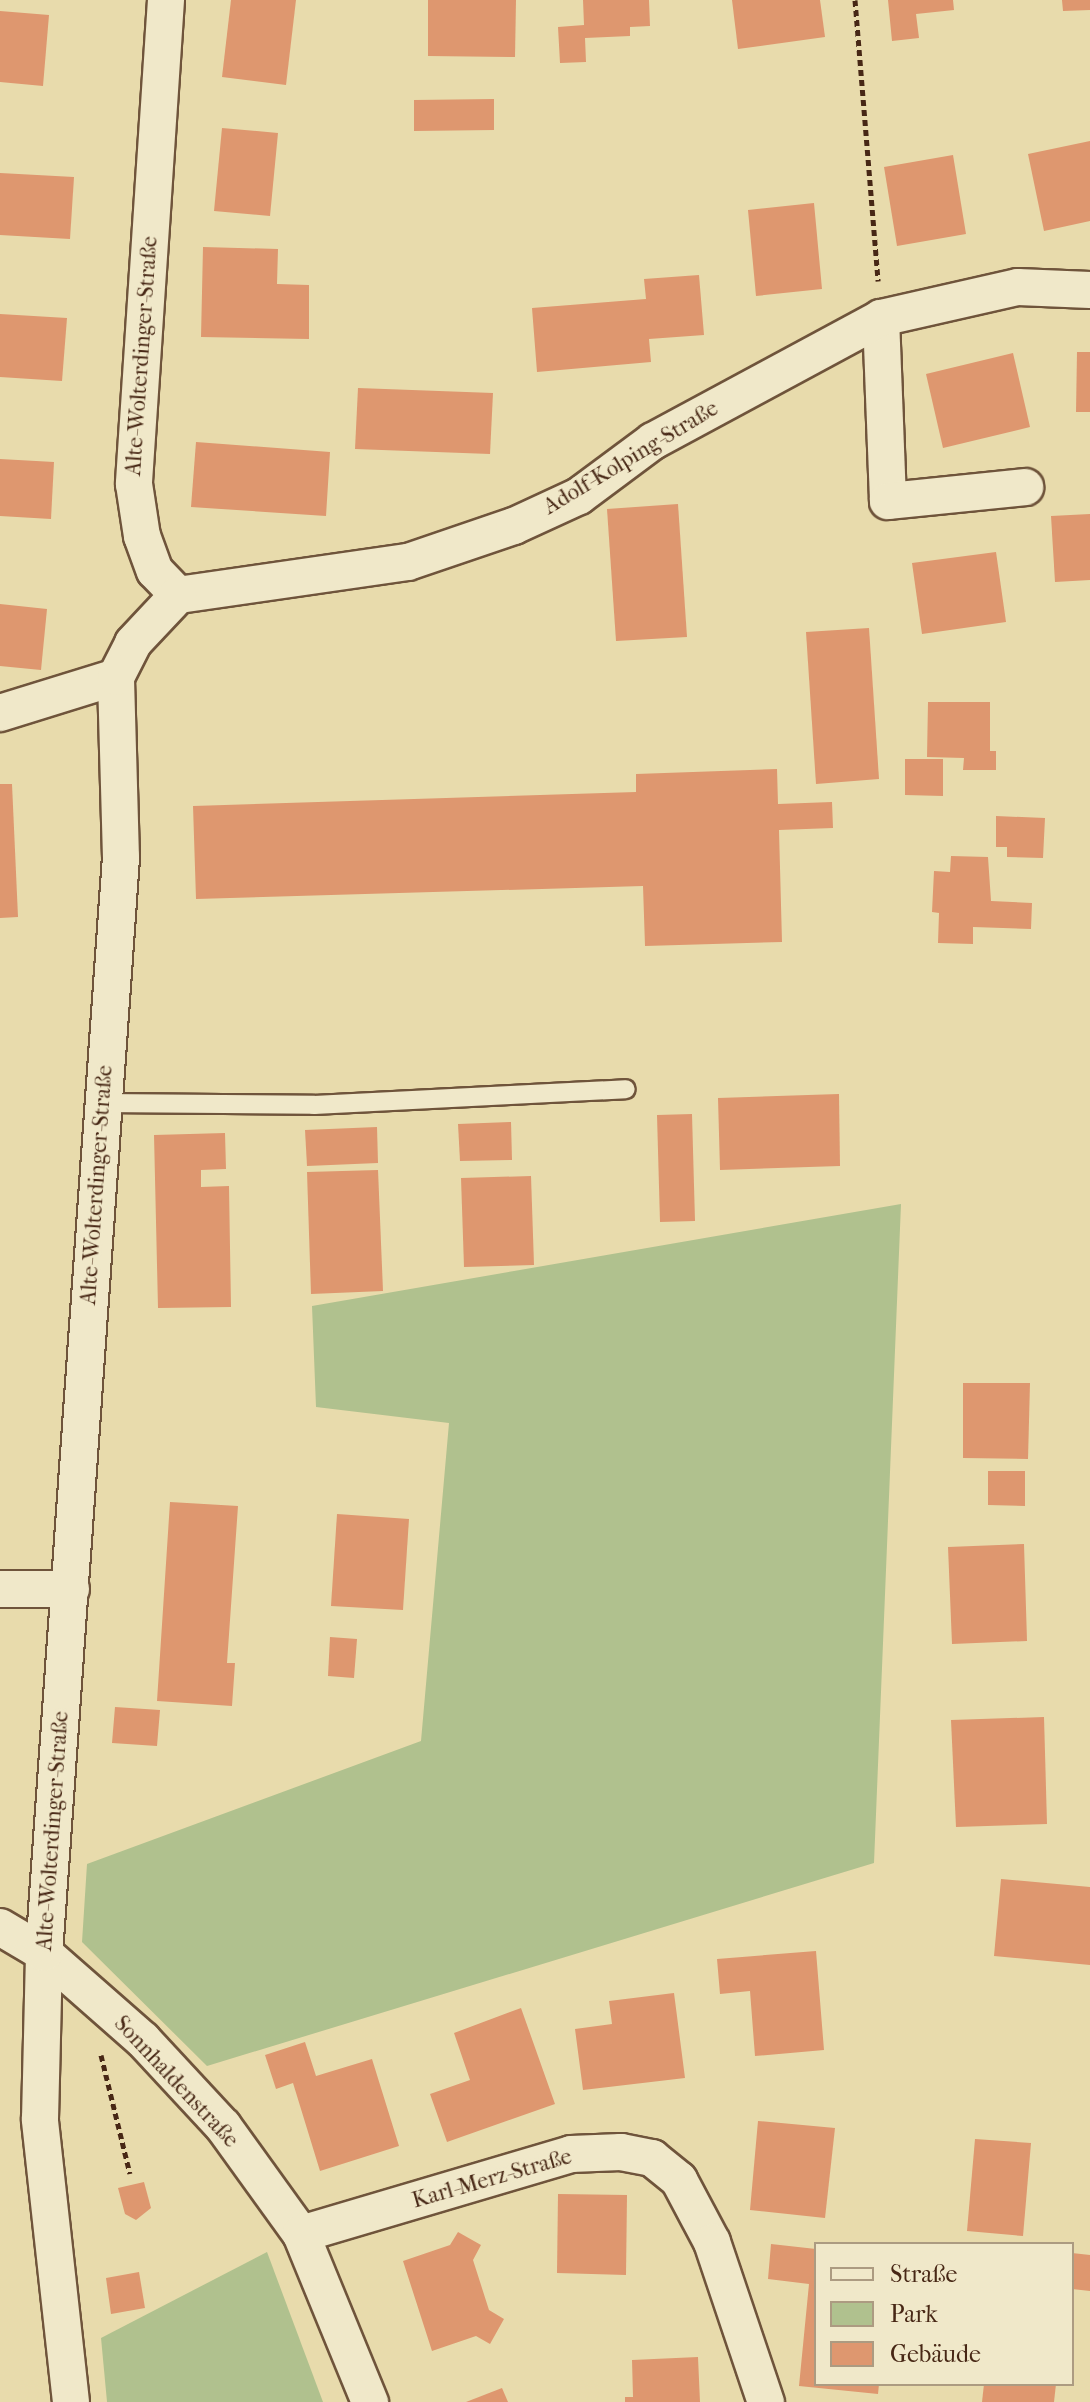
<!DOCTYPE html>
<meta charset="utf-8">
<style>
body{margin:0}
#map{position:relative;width:1090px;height:2402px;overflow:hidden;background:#e8dbac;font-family:"IM FELL French Canon",serif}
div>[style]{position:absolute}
.green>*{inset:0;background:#b0c18e}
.building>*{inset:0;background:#de976f}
.path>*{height:5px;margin-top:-2.5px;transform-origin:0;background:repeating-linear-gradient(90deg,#472715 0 6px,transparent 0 10px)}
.roads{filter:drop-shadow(2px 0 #6f543b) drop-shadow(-2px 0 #6f543b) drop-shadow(0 2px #6f543b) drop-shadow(0 -2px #6f543b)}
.lane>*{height:18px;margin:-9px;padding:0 9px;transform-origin:9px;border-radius:9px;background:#f0e8c9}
.street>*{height:36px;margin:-18px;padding:0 18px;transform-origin:18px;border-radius:18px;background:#f0e8c9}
span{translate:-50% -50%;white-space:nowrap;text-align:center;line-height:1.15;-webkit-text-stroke:6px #f0e8c9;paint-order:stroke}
.street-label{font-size:22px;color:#472715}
.legend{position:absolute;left:814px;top:2242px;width:260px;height:144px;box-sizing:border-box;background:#f0e8c9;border:2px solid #ac9b81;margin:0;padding:10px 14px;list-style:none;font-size:24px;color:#472715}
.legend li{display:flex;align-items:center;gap:16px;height:40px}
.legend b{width:40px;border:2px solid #ac9b81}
</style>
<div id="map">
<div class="green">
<div style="clip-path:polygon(901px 1204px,874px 1863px,207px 2066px,82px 1942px,87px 1864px,421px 1741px,449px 1423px,316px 1407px,312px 1306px)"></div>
<div style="clip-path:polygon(267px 2252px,323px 2402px,107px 2402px,101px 2338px)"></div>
</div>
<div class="building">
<div style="clip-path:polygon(231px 0,296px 0,286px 85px,222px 77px)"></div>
<div style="clip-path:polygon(428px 0,516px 0,515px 57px,428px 56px)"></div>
<div style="clip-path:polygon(583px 0,649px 0,650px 26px,630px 27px,630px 36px,585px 38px,586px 62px,560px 63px,558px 27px,584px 25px)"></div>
<div style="clip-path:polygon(732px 0,820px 0,825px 37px,738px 49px)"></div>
<div style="clip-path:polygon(888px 0,953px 0,954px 10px,916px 14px,919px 38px,892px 41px)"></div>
<div style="clip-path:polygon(1062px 0,1090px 0,1090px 10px,1063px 11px)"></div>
<div style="clip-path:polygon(0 11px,49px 15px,43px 86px,0 82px)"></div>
<div style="clip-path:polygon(494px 99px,494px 130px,414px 131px,414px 100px)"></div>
<div style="clip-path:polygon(222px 128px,278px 133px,270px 216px,214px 211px)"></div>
<div style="clip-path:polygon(1090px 141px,1090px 221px,1044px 231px,1028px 154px)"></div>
<div style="clip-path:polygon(953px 155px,966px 234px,897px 246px,884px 167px)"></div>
<div style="clip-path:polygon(0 173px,74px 177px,70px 239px,0 235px)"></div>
<div style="clip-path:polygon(814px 203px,822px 289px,756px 296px,748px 210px)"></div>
<div style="clip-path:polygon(203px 247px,278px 249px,277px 284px,309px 285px,309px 339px,201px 337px)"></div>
<div style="clip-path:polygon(699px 275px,704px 335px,649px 339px,651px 362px,537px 372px,532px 308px,646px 299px,644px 279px)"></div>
<div style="clip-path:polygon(0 314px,67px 318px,62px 381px,0 377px)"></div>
<div style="clip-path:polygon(1077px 352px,1090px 352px,1090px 412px,1076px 412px)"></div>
<div style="clip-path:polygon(1013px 353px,1030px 427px,943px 448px,926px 374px)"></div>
<div style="clip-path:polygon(358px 388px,493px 393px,490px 454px,355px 449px)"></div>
<div style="clip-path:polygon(196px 442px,330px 452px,326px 516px,191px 507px)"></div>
<div style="clip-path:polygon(0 459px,54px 462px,51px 519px,0 516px)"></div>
<div style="clip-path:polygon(678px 504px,687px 637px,616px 641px,607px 509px)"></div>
<div style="clip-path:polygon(1090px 514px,1090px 580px,1055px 582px,1051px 516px)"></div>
<div style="clip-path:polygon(996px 552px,1006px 622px,922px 634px,912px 563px)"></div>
<div style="clip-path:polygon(0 604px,47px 609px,41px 670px,0 666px)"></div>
<div style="clip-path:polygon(869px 628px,879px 779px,816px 784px,806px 632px)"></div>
<div style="clip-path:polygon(928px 702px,990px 702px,990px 751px,996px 751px,996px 770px,963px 770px,964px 758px,927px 757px)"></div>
<div style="clip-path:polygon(905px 759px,943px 759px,943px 796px,905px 795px)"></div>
<div style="clip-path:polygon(777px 769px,778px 804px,832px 802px,833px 828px,779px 830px,782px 942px,645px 946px,643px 886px,196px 899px,193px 806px,636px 792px,636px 774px)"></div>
<div style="clip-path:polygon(0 784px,12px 784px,18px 917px,0 918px)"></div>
<div style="clip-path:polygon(996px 816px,1045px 818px,1043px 858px,1007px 857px,1007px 847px,996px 847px)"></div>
<div style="clip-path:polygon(951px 856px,988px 857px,991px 901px,1032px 903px,1031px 929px,973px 927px,973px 944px,938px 943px,939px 913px,932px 912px,934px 871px,950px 872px)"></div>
<div style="clip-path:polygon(839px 1094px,840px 1166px,720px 1170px,718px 1098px)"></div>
<div style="clip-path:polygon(692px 1114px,695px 1221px,660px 1222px,657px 1115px)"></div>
<div style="clip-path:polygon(511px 1122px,512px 1160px,460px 1161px,458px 1124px)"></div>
<div style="clip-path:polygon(377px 1127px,378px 1163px,307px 1166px,305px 1130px)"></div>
<div style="clip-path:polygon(225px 1133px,226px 1169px,201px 1170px,201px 1187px,229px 1186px,231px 1307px,158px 1308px,154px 1135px)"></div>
<div style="clip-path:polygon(378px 1170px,383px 1291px,311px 1294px,307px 1172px)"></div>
<div style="clip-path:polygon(531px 1176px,534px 1265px,464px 1267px,461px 1178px)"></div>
<div style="clip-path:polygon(963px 1383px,1030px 1383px,1028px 1459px,963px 1458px)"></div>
<div style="clip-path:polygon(988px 1471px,1025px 1471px,1025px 1506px,988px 1505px)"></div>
<div style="clip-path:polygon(170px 1502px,238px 1506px,227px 1663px,235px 1663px,232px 1706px,157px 1701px)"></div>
<div style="clip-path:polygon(337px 1514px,409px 1519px,403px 1610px,331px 1606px)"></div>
<div style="clip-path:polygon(1024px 1544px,1027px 1641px,952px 1644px,948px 1547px)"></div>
<div style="clip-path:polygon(330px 1637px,357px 1639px,354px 1678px,328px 1676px)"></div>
<div style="clip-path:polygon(115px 1707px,160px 1710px,157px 1746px,112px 1743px)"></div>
<div style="clip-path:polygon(1044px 1717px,1047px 1824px,956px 1827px,951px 1720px)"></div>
<div style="clip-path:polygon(1001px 1879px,1090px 1887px,1090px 1965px,994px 1956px)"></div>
<div style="clip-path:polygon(816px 1951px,824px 2050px,755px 2056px,750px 1991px,720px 1994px,717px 1959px)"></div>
<div style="clip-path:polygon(674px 1993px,685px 2078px,583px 2090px,575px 2029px,612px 2024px,609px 2001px)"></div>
<div style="clip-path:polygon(521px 2008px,555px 2104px,447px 2142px,430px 2094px,470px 2080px,454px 2033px)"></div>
<div style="clip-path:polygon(305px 2042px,316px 2076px,372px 2059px,399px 2146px,320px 2171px,293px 2083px,276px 2089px,265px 2055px)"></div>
<div style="clip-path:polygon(758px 2121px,835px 2128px,825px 2218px,750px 2210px)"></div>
<div style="clip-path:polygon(975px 2139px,1031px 2143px,1023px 2236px,967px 2231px)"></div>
<div style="clip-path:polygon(144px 2182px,151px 2208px,136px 2220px,125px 2214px,118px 2188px)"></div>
<div style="clip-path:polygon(558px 2194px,627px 2195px,626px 2275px,557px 2273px)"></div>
<div style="clip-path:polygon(458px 2232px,481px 2245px,473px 2260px,489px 2310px,504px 2319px,490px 2344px,476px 2336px,432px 2351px,403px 2261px,450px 2245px)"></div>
<div style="clip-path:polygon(771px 2244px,816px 2249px,816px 2384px,879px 2384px,878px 2394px,799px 2386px,809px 2284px,768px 2279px)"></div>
<div style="clip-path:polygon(1072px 2253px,1090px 2255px,1090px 2291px,1072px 2289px)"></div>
<div style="clip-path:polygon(139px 2272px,145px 2308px,111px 2314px,106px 2278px)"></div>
<div style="clip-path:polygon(698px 2357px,700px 2402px,625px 2402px,625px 2397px,633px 2397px,632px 2360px)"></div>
<div style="clip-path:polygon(984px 2384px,1056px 2384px,1054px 2402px,982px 2402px)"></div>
<div style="clip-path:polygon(502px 2388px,508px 2402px,466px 2402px)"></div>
</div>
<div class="path">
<div style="left:855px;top:0;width:282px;rotate:85.3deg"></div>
<div style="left:101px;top:2055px;width:122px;rotate:76.3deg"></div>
</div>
<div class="roads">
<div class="lane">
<div style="left:102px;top:1103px;width:212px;rotate:0.5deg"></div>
<div style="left:314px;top:1105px;width:312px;rotate:-2.9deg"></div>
</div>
<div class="street">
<div style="left:166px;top:0;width:485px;rotate:93.8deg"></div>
<div style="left:134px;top:484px;width:53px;rotate:81.3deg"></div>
<div style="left:142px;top:536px;width:37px;rotate:70deg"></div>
<div style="left:155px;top:571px;width:33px;rotate:46deg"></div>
<div style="left:881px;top:318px;width:183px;rotate:87.8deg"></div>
<div style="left:888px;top:501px;width:138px;rotate:-5.8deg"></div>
<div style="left:178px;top:595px;width:232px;rotate:-8.2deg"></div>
<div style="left:408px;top:562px;width:112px;rotate:-18.8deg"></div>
<div style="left:514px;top:526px;width:72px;rotate:-24.8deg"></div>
<div style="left:579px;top:496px;width:92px;rotate:-36.6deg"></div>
<div style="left:653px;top:441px;width:259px;rotate:-28.3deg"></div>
<div style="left:881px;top:318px;width:140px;rotate:-12.8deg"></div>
<div style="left:1018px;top:287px;width:72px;rotate:2.4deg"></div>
<div style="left:0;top:713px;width:121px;rotate:-17.2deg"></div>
<div style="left:0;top:1589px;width:71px"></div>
<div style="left:0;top:1927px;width:51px;rotate:30.6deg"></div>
<div style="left:44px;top:1953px;width:132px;rotate:41.3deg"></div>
<div style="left:143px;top:2040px;width:117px;rotate:47.1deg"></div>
<div style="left:223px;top:2126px;width:133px;rotate:54.2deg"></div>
<div style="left:301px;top:2234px;width:182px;rotate:67.7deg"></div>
<div style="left:301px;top:2234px;width:282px;rotate:-16.5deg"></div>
<div style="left:571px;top:2154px;width:50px;rotate:-2.3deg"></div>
<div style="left:621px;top:2152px;width:32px;rotate:11deg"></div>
<div style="left:652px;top:2158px;width:35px;rotate:39deg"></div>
<div style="left:679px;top:2180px;width:70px;rotate:62deg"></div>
<div style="left:712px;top:2242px;width:169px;rotate:71.4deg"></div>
<div style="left:71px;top:2402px;width:285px;rotate:-96.3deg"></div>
<div style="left:40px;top:2119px;width:166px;rotate:-88.6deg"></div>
<div style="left:44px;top:1953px;width:1098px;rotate:-85.98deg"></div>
<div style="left:121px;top:858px;width:181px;rotate:-91.6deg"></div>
<div style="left:116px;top:677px;width:38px;rotate:-63deg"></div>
<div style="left:133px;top:643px;width:66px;rotate:-46.8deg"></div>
</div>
</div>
<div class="street-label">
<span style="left:142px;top:356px;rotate:-86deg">Alte-Wolterdinger-Straße</span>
<span style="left:631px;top:458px;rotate:-31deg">Adolf-Kolping-Straße</span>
<span style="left:97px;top:1185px;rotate:-86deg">Alte-Wolterdinger-Straße</span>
<span style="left:53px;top:1831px;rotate:-86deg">Alte-Wolterdinger-Straße</span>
<span style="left:176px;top:2082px;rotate:47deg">Sonnhaldenstraße</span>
<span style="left:492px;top:2179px;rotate:-16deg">Karl-Merz-Straße</span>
</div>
<ul class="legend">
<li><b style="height:10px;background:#f0e8c9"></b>Straße</li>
<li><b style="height:22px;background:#b0c18e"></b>Park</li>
<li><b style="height:22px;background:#de976f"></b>Gebäude</li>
</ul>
</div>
